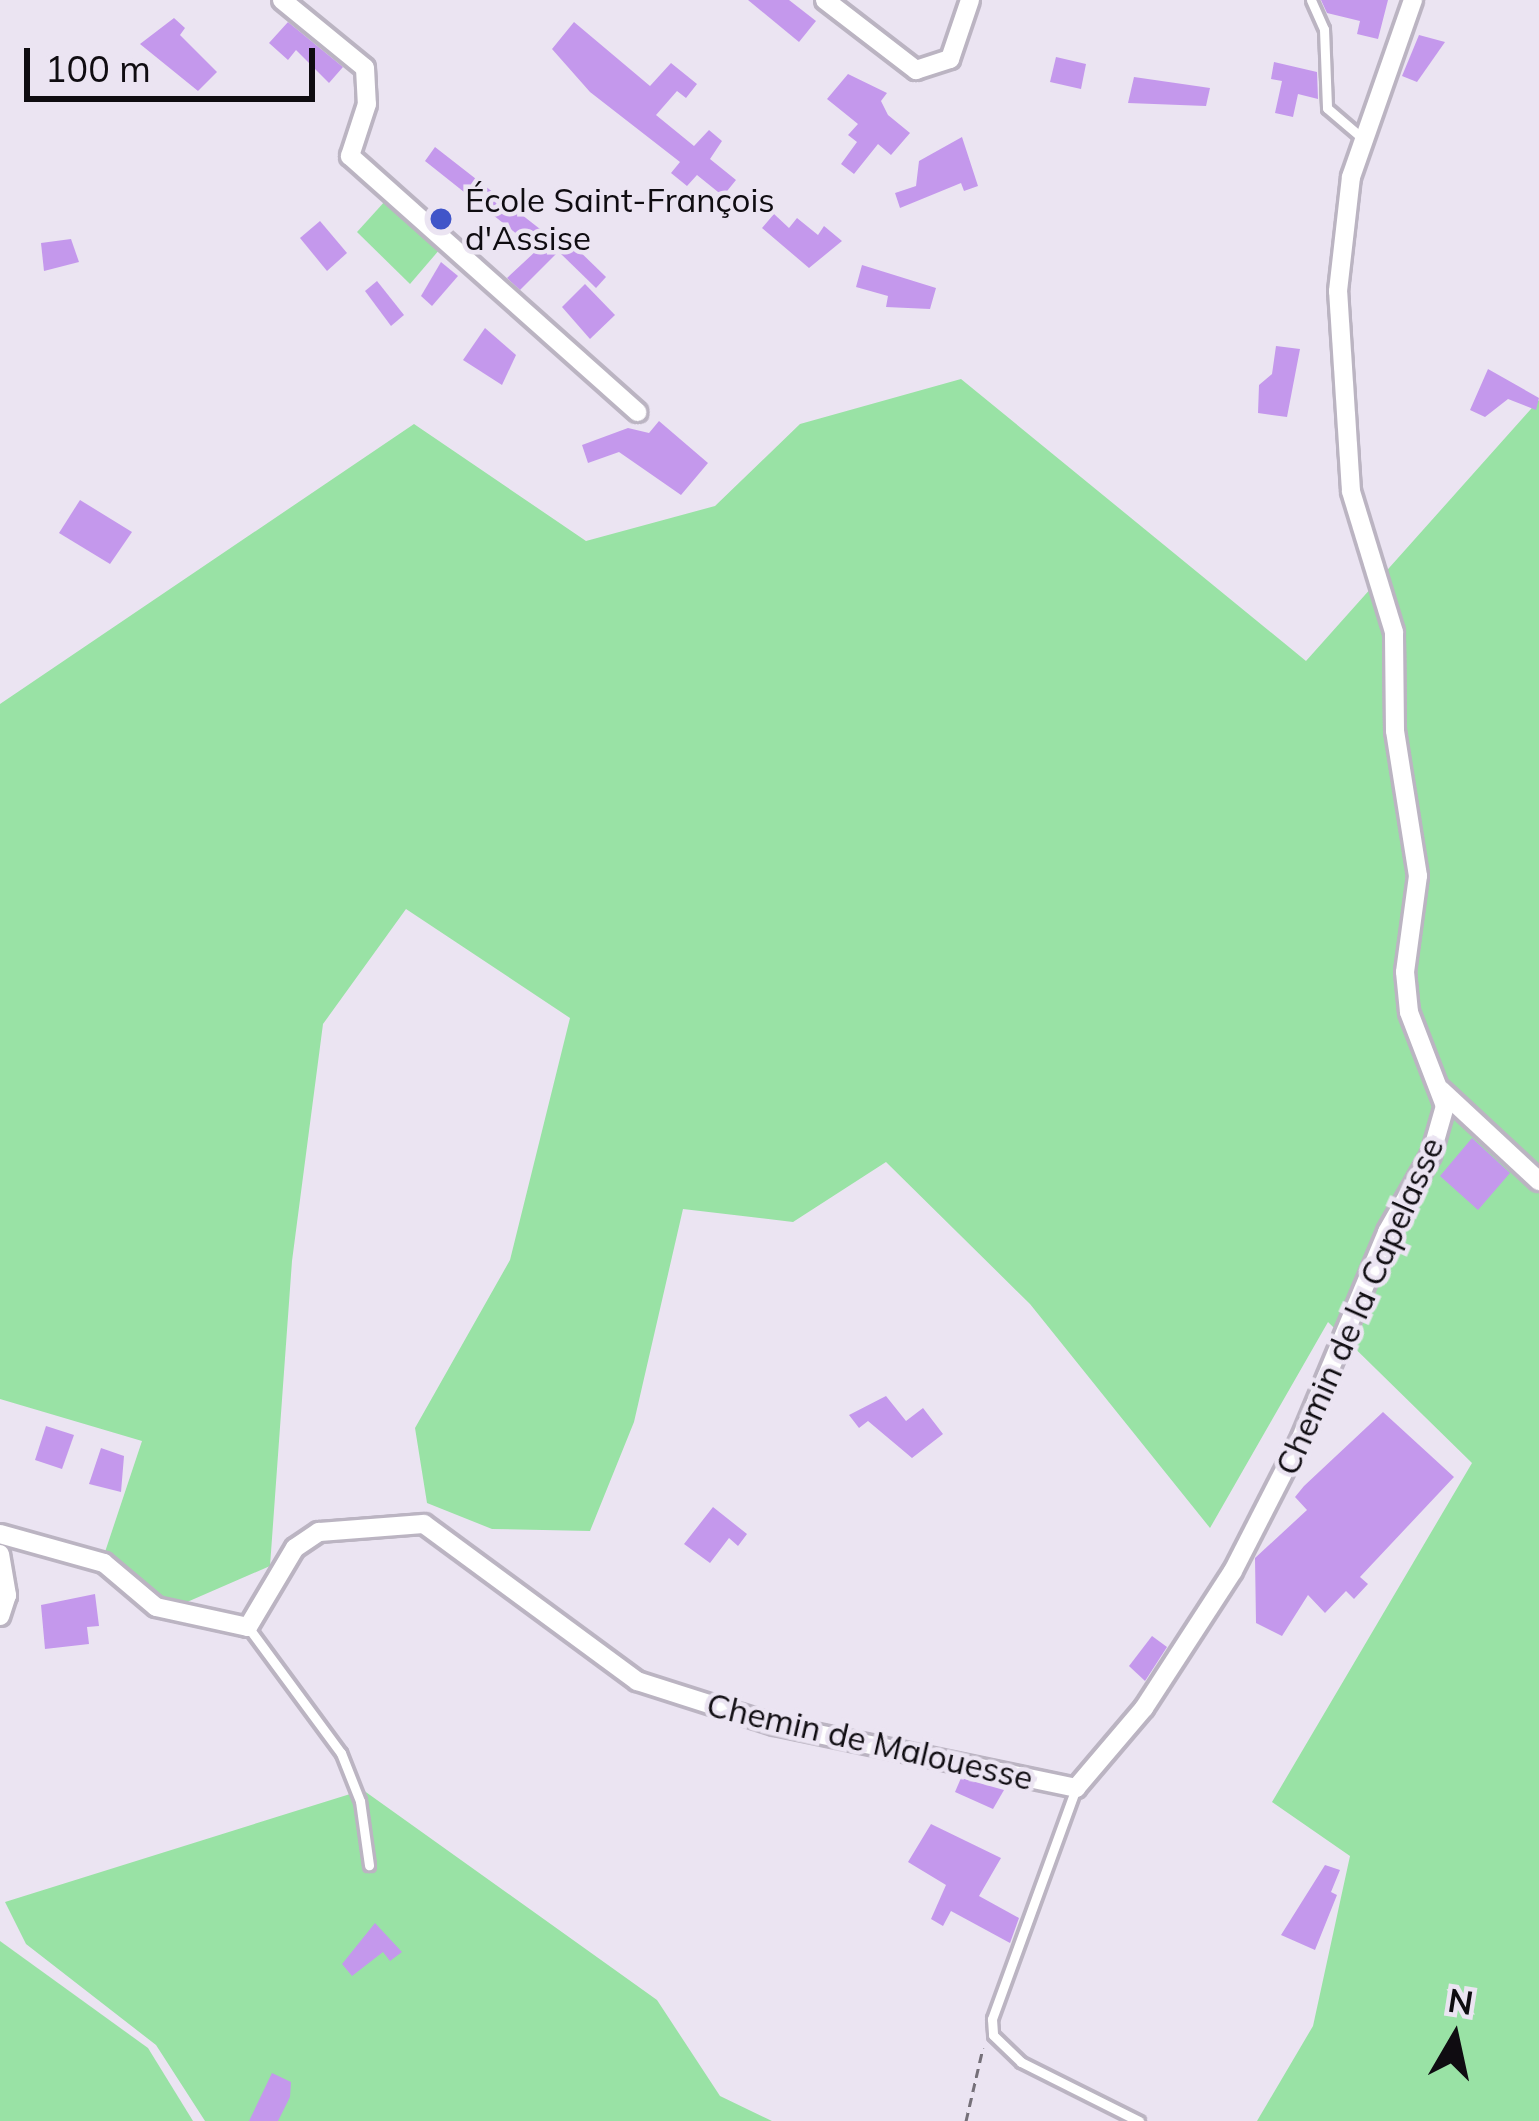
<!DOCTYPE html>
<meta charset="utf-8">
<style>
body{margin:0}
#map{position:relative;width:1539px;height:2121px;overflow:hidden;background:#ebe4f2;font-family:Mulish,sans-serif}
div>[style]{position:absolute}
.green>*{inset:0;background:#99e2a5}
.building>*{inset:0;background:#c498ec}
.path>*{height:3px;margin-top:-1.5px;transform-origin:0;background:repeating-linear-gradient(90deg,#757079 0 9px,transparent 0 15px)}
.roads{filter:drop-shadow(3px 0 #bbb4c2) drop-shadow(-3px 0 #bbb4c2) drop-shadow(0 3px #bbb4c2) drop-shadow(0 -3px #bbb4c2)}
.service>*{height:9px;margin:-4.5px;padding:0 4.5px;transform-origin:4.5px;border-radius:4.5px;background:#fff}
.minor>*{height:18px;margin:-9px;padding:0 9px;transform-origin:9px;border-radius:9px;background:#fff}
.dots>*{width:33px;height:33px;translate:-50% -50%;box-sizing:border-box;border:6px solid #ebe4f2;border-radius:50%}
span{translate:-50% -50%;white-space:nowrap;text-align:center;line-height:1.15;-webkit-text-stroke:9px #ebe4f2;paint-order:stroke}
.poi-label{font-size:33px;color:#0f0c11}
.left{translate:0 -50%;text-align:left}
.street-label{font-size:33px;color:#0f0c11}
.north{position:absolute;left:1395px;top:1977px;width:120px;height:120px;-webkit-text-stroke:9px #ebe4f2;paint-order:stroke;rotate:9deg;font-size:33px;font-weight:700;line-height:48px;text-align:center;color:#0f0c11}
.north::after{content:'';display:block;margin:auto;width:42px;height:54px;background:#0f0c11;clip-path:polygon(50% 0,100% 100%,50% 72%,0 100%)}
.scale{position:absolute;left:24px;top:48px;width:291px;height:54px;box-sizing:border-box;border:6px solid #0f0c11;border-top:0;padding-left:15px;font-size:36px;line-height:42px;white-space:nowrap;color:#0f0c11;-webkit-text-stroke:9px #ebe4f2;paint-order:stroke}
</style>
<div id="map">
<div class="green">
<div style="clip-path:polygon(386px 200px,440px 249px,410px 284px,357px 232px)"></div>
<div style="clip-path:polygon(961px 379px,1306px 661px,1539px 400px,1539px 2121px,1257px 2121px,1313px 2026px,1350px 1856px,1272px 1802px,1472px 1463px,1328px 1322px,1210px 1528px,1030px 1304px,886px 1162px,793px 1222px,683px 1209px,634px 1422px,590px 1531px,492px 1529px,427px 1503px,415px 1428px,510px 1260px,570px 1018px,406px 909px,323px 1024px,292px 1261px,270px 1566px,171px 1609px,105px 1552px,142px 1441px,0 1399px,0 704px,414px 424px,586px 541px,715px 506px,800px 424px)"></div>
<div style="clip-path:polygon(363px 1790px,657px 2000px,720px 2096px,772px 2121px,205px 2121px,156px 2045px,26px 1944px,5px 1902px)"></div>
<div style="clip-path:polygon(0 1941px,148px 2048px,193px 2121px,0 2121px)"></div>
</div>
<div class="building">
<div style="clip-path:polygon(748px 0,789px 0,816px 21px,799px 42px)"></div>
<div style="clip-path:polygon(1321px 0,1388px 0,1378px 39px,1357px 34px,1360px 21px,1327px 13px)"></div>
<div style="clip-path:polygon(174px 18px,185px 28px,180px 35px,217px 72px,198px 91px,140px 44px)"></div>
<div style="clip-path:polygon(288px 22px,343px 67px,329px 83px,296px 50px,288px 60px,269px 43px)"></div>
<div style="clip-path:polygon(574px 22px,650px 86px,671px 63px,697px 84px,686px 98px,677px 91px,656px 115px,694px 146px,709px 130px,722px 141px,710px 159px,736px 180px,723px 196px,697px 175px,687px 186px,671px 173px,680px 162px,590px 92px,552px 49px)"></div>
<div style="clip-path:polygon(1419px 35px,1445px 42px,1417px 82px,1402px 76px)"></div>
<div style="clip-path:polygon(1056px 57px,1086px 64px,1081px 89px,1050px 82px)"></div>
<div style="clip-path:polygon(1274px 62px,1317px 72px,1318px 99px,1298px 94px,1293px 117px,1275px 113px,1282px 81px,1271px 79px)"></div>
<div style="clip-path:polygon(848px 74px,887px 93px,881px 101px,888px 115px,910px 133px,891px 155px,878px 144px,854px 174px,841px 164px,857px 142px,848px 135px,858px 124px,827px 99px)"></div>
<div style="clip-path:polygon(1134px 77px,1210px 88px,1206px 106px,1128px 103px)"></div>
<div style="clip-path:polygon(962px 137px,978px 186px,964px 191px,961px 183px,900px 208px,895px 193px,916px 186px,919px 161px)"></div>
<div style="clip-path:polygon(435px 147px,563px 247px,520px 290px,507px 278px,537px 250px,425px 161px)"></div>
<div style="clip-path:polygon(774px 214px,789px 228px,797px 218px,818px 235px,824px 226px,842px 241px,809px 268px,762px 228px)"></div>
<div style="clip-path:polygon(320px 221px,347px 253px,327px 271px,300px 238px)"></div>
<div style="clip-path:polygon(71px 239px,79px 262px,44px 271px,41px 243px)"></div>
<div style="clip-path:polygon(569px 241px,606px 277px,596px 288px,559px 252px)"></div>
<div style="clip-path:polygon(441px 262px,458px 276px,432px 306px,421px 296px)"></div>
<div style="clip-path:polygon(862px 265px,936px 288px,930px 309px,886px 307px,888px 296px,856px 287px)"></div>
<div style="clip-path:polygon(377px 281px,404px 315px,391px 326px,365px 291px)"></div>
<div style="clip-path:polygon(585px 284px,615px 315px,590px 339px,562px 307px)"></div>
<div style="clip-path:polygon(485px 328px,516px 355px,502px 385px,463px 360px)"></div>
<div style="clip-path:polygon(1276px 346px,1300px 349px,1287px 417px,1258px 413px,1259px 385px,1272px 374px)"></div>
<div style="clip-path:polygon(1488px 369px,1539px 398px,1536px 410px,1508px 399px,1485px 417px,1470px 410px)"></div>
<div style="clip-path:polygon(659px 421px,708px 463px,681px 495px,619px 452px,588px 463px,582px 445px,628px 428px,649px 433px)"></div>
<div style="clip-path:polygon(80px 500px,132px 532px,110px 564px,59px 533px)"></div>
<div style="clip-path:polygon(1472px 1138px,1510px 1173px,1478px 1210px,1440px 1176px)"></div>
<div style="clip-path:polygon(886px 1396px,906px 1421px,923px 1408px,943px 1434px,912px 1458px,868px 1421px,859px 1428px,849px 1415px)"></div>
<div style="clip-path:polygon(1383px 1412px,1454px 1477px,1360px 1577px,1368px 1584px,1354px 1599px,1346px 1591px,1325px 1613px,1308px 1595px,1282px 1636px,1256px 1623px,1255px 1558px,1307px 1510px,1295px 1497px,1304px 1486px)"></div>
<div style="clip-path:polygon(46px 1426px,74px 1435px,62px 1469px,35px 1460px)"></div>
<div style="clip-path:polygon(101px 1448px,124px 1456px,121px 1492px,89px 1484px)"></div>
<div style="clip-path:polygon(713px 1507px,747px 1534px,738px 1546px,729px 1538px,710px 1563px,684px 1544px)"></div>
<div style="clip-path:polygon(95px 1594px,99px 1626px,87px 1627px,89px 1644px,45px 1649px,41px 1605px)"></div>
<div style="clip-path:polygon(1152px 1636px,1167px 1647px,1145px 1681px,1129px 1666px)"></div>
<div style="clip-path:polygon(961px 1778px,1004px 1790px,993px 1809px,955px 1792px)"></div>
<div style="clip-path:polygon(931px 1824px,1001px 1858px,979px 1896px,1019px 1918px,1010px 1943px,951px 1911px,943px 1926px,931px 1919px,946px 1885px,908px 1862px)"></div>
<div style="clip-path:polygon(1325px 1865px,1340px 1870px,1331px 1892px,1337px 1895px,1315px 1950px,1281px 1935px)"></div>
<div style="clip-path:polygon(375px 1923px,402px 1952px,390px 1961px,383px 1952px,352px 1976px,342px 1964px)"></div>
<div style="clip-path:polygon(272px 2073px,291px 2082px,290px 2097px,278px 2121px,249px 2121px)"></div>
</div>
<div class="path">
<div style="left:966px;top:2121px;width:75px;rotate:-76.9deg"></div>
</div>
<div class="roads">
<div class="service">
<div style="left:1311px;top:0;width:32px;rotate:66deg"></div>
<div style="left:1324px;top:29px;width:79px;rotate:87.8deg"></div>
<div style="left:1327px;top:108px;width:46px;rotate:40.6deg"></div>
<div style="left:248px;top:1627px;width:157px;rotate:53.6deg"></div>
<div style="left:341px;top:1753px;width:52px;rotate:68.4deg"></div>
<div style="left:360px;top:1801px;width:65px;rotate:82deg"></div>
<div style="left:1076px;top:1788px;width:246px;rotate:110deg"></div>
<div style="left:992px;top:2019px;width:16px;rotate:86deg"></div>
<div style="left:993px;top:2035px;width:39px;rotate:44deg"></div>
<div style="left:1021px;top:2062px;width:132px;rotate:26.6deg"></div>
</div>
<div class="minor">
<div style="left:282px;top:0;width:107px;rotate:39.3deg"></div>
<div style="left:365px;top:68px;width:36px;rotate:87deg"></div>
<div style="left:367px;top:104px;width:55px;rotate:108.1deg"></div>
<div style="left:350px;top:156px;width:385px;rotate:41.7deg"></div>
<div style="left:825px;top:0;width:115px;rotate:37.6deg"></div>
<div style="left:916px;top:70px;width:36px;rotate:-18deg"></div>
<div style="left:950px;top:59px;width:62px;rotate:-71.3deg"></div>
<div style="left:1441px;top:1090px;width:134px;rotate:42.9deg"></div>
<div style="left:0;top:1534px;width:108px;rotate:15.6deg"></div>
<div style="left:104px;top:1563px;width:68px;rotate:40.2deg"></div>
<div style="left:156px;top:1607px;width:94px;rotate:12.3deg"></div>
<div style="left:248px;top:1627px;width:92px;rotate:-59.3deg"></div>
<div style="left:295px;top:1548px;width:29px;rotate:-34deg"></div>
<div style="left:319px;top:1532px;width:105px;rotate:-4.4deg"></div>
<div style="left:424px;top:1524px;width:265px;rotate:36.4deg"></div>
<div style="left:637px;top:1681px;width:145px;rotate:17.7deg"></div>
<div style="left:775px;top:1725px;width:308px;rotate:11.8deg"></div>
<div style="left:1076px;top:1788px;width:105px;rotate:-49.6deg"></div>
<div style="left:1144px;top:1708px;width:163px;rotate:-57deg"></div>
<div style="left:1233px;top:1571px;width:149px;rotate:-62.9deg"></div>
<div style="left:1301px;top:1438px;width:223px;rotate:-67.3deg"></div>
<div style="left:1387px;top:1232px;width:89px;rotate:-60.3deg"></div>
<div style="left:1431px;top:1155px;width:51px;rotate:-74.1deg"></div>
<div style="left:1445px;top:1106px;width:101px;rotate:-111deg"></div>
<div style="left:1409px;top:1012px;width:40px;rotate:-95.7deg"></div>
<div style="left:1405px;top:972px;width:97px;rotate:-82.3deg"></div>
<div style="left:1418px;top:876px;width:147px;rotate:-99deg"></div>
<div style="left:1395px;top:731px;width:99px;rotate:-90.6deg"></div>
<div style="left:1394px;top:632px;width:147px;rotate:-107deg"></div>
<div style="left:1351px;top:491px;width:200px;rotate:-93.7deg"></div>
<div style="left:1338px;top:291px;width:115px;rotate:-83.5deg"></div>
<div style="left:1351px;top:177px;width:188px;rotate:-70.7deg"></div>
<div style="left:0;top:1554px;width:42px;rotate:80.3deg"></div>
<div style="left:7px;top:1595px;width:22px;rotate:108deg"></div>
</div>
</div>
<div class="dots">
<div style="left:441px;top:219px;background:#4055c9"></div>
</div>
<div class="poi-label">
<span class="left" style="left:465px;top:219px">École Saint-François<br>d'Assise</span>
</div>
<div class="street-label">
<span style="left:1359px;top:1306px;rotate:-66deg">Chemin de la Capelasse</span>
<span style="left:870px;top:1741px;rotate:13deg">Chemin de Malouesse</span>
</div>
<div class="north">N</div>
<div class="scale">100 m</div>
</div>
